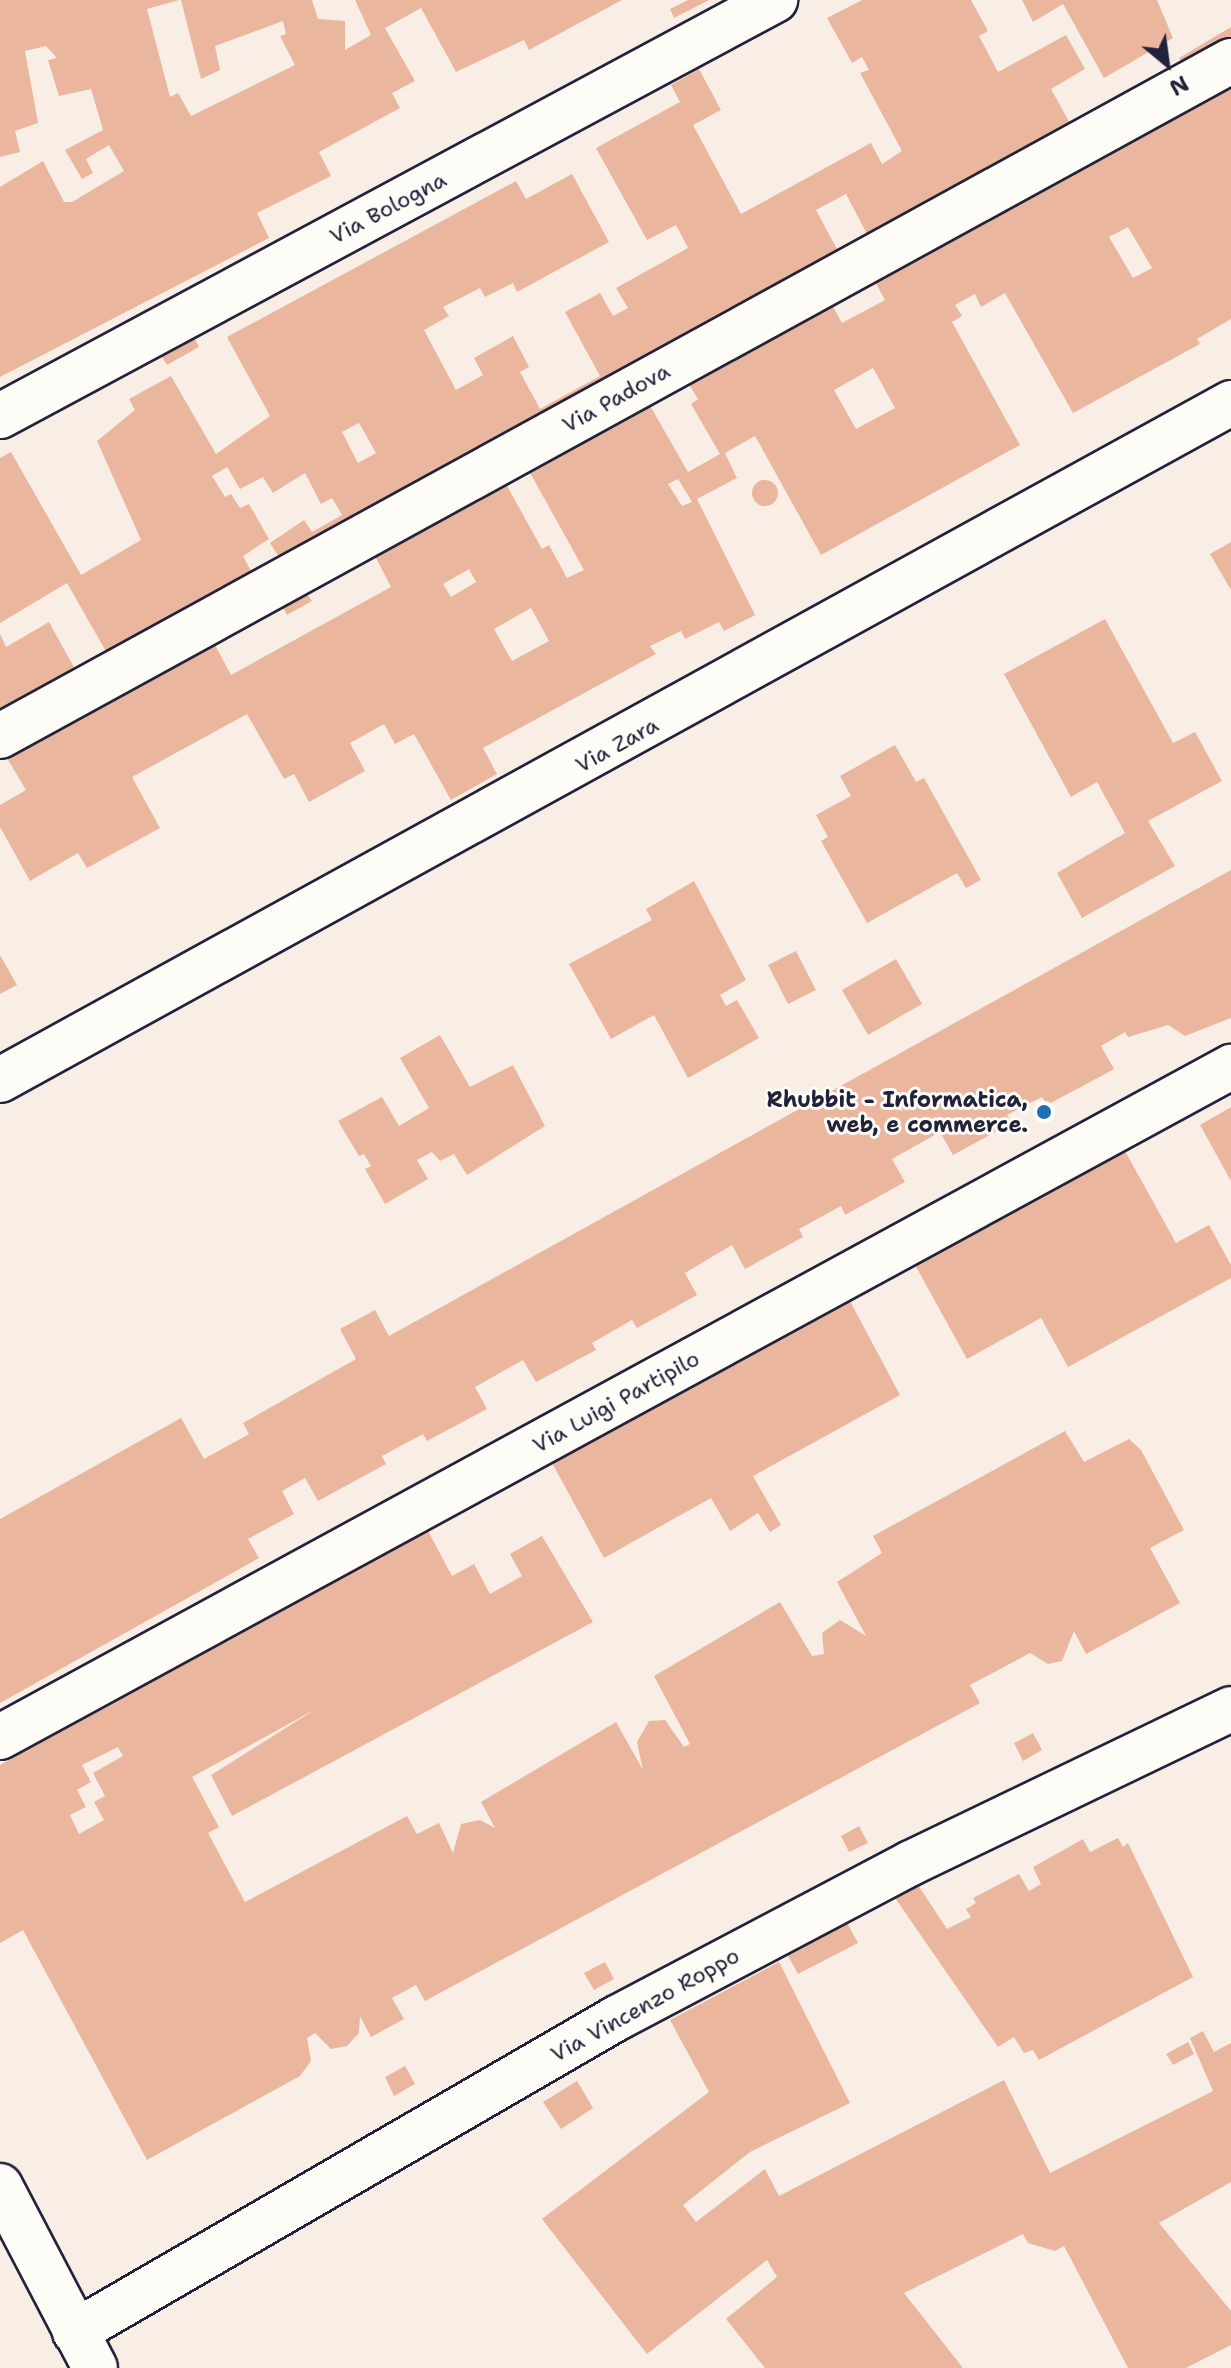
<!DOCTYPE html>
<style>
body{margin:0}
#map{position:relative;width:1231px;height:2368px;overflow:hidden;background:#f9eee5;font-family:"Shantell Sans",sans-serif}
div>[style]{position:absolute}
.building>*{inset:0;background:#ebb69e}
.round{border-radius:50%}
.roads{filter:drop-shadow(2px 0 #22223b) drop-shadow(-2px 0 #22223b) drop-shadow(0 2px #22223b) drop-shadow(0 -2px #22223b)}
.street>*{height:44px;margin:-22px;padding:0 22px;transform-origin:22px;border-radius:22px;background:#fdfcf7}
.secondary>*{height:44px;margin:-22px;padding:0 22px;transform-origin:22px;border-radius:22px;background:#fdfcf7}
.dots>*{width:22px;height:22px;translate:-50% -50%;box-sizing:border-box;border:4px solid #fdfcf7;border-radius:50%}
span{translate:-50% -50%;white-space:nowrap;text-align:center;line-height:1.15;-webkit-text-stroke:6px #fdfcf7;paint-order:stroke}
.street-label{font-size:22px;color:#22223b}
.poi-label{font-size:22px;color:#22223b;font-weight:700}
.right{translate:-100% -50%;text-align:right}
.north{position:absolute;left:1127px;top:24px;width:80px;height:80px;-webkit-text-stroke:6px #fdfcf7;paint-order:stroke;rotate:151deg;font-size:22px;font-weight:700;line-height:32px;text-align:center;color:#22223b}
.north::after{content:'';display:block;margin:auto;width:28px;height:36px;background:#22223b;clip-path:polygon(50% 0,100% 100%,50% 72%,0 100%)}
</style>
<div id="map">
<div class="building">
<div style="clip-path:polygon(0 0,179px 0,147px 9px,170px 97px,178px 93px,191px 116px,295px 65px,280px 36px,286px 34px,283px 21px,215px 46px,220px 70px,201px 79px,181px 0,312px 0,318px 19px,345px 21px,345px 50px,371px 35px,355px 0,622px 0,529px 50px,524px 40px,456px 72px,421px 8px,385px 28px,415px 81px,392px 93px,400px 108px,319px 152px,331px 176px,257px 213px,269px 238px,0 377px,0 187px,43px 161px,64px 202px,72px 202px,124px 171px,109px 145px,86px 159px,93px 173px,82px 179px,65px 150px,103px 130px,91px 89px,59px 96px,48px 60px,57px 58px,46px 46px,25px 51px,38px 123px,15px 131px,20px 152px,0 157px)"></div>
<div style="clip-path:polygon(688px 0,709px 0,674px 18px,670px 9px)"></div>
<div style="clip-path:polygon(evenodd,862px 0,971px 0,988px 31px,979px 36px,998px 72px,1066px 35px,1085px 69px,1051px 89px,1071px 125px,868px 236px,846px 194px,816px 210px,839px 253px,279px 557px,270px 543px,304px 520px,312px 532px,342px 515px,332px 498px,321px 504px,305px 473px,273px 493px,263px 477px,240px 489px,227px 467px,212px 476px,225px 497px,231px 494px,240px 508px,249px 504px,269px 539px,243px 556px,252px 573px,108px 655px,67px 583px,0 623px,0 458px,11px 452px,81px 575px,141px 540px,97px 441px,135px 410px,129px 399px,171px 376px,216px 454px,270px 416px,227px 337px,516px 181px,526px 199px,572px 174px,609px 242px,517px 292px,513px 283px,485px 297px,480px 288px,443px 307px,449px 316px,424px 330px,456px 390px,483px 375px,474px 358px,513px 336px,529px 367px,520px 372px,540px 409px,600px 376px,565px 312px,600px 293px,613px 316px,628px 308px,616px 288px,688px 248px,676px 225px,647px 240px,596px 148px,680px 102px,671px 85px,699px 69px,721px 110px,693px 125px,741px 214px,871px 143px,882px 164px,902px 151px,860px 73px,869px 70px,862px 57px,852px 63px,827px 18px,862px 0,359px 423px,376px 453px,358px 463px,342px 432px,359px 423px)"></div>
<div style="clip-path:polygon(1022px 0,1157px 0,1173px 38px,1104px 78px,1063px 4px,1033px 22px)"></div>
<div style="clip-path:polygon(1231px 27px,1231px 38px,1182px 64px,1179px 58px)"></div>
<div style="clip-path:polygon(evenodd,1231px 82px,1231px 319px,1197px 339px,1200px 344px,1073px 413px,1005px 293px,981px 307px,975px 294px,955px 305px,962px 316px,952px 322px,1020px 445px,821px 555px,755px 436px,725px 453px,737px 478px,697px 499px,755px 615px,724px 631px,719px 622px,685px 639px,681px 631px,650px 646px,656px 654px,483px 748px,497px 774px,451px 800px,414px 734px,395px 744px,384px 724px,350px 743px,365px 771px,309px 802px,294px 774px,284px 779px,247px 714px,132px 777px,160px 828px,87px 868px,78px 853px,30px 881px,0 827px,0 805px,26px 790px,7px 758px,215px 645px,231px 675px,391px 587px,375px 556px,506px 484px,542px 549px,549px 545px,567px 578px,584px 570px,529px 471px,649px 404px,688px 472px,720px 454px,691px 404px,698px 399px,688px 383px,831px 303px,842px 323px,885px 300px,874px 280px,1231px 82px,1128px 227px,1152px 268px,1133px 278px,1109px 237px,1128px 227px,1231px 82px,873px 368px,895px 408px,856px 429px,834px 390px,873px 368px,1231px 82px,678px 479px,692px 502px,682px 506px,668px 484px,678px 479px,1231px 82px,469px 569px,476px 582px,451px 597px,443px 584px,469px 569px,1231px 82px,531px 608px,549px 641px,512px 661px,494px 629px,531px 608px)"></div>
<div style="clip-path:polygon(195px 339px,199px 347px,167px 365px,162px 357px)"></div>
<div class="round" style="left:752px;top:480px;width:26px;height:26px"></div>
<div style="clip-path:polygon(1231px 542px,1231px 590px,1210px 554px)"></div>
<div style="clip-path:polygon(307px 594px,312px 601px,287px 615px,283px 607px)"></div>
<div style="clip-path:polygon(1105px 619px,1173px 743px,1195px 732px,1222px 781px,1148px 821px,1175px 866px,1082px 918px,1057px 873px,1125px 833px,1097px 782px,1071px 797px,1004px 674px)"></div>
<div style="clip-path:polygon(49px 622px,76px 671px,0 713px,0 634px,6px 647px)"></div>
<div style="clip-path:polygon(895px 745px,916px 782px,924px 778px,981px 880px,966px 888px,957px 873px,867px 923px,821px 841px,828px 837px,816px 815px,851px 796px,840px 776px)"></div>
<div style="clip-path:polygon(1231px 870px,1231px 1018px,1185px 1036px,1168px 1025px,1128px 1037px,1125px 1032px,1101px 1046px,1114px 1069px,1105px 1074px,1047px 1105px,1042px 1097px,1007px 1115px,1012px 1123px,953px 1155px,940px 1132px,892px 1159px,905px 1182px,845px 1215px,841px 1206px,799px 1229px,803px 1237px,745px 1269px,732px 1245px,685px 1273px,697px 1295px,637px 1328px,632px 1320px,592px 1343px,596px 1350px,536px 1382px,523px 1360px,475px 1387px,487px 1409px,427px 1441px,423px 1434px,382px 1456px,386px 1464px,318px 1501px,305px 1478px,282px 1491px,294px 1514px,248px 1539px,259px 1558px,0 1703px,0 1519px,181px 1418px,204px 1459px,249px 1434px,243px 1423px,356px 1359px,340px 1329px,375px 1310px,389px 1336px)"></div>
<div style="clip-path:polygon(694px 881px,746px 980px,720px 995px,726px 1006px,737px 1000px,759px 1038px,688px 1078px,654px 1015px,611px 1039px,569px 964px,652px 920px,646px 909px)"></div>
<div style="clip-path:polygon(796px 951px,816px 990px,788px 1004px,768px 965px)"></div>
<div style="clip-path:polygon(0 955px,17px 985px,0 994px)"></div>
<div style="clip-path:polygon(896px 959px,922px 1004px,868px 1035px,842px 990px)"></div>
<div style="clip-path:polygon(440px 1035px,470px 1087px,513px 1065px,545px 1126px,467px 1175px,454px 1154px,440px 1161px,432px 1152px,417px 1160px,428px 1179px,385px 1204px,365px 1169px,371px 1166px,364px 1154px,359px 1156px,338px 1121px,382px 1097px,399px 1126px,429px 1108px,400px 1058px)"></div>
<div style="clip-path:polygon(1231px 1107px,1231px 1181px,1200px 1125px)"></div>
<div style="clip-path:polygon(1125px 1151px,1176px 1243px,1209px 1225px,1231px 1265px,1231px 1278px,1068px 1367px,1041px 1318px,967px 1359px,915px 1265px)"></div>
<div style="clip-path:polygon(850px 1301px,900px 1395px,753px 1476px,781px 1525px,770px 1532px,758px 1513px,730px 1531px,711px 1498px,604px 1558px,552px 1463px)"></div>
<div style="clip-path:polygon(evenodd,1065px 1431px,1084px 1462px,1129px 1439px,1141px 1450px,1184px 1530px,1150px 1548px,1180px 1603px,1086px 1654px,1074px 1631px,1062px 1661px,1048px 1664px,1030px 1653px,970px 1685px,980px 1703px,425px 2001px,416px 1985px,392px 1998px,404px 2019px,371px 2037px,360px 2016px,359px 2033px,347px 2046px,331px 2049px,315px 2033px,307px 2038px,311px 2061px,300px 2076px,147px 2160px,23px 1930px,0 1943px,0 1765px,428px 1531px,452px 1576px,474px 1564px,490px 1594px,522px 1576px,510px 1554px,542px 1536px,593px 1622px,232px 1816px,211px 1775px,316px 1709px,192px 1777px,219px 1827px,208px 1833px,245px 1902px,407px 1816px,417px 1834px,439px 1823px,453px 1853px,461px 1824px,480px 1820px,495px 1828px,481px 1802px,616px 1722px,643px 1770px,637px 1742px,649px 1721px,665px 1720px,684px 1747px,690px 1744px,654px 1676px,780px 1602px,812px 1656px,824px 1654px,822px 1633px,840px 1620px,866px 1636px,837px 1582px,882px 1553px,873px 1536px,1065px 1431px,118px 1747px,123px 1756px,93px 1773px,105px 1796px,94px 1802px,104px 1820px,79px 1834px,70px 1815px,86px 1807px,77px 1790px,91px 1782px,82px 1765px,118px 1747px)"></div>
<div style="clip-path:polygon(1033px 1733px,1042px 1750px,1023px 1761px,1014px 1743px)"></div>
<div style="clip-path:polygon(859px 1826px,868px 1843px,849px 1852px,841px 1836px)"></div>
<div style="clip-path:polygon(1118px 1838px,1123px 1847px,1128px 1843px,1193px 1977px,1039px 2060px,1033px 2050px,1024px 2053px,1014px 2037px,998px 2047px,893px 1895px,916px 1882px,947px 1929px,971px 1917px,966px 1909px,976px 1903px,973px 1898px,1019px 1874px,1029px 1891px,1041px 1884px,1033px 1867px,1083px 1839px,1090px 1852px)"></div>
<div style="clip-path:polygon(846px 1921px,858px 1943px,798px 1974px,787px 1954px)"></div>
<div style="clip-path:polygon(605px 1962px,614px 1979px,594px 1990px,584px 1973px)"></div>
<div style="clip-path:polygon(779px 1962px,850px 2103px,750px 2152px,683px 2205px,696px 2222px,765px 2169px,779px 2196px,1004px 2080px,1050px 2173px,1213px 2091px,1190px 2038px,1203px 2031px,1214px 2052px,1231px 2043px,1231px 2182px,1159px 2223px,1231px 2311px,1231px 2345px,1186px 2368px,1128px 2368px,1064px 2246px,1055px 2251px,1028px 2243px,1023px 2234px,904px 2293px,963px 2368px,765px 2368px,726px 2319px,777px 2277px,767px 2260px,647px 2354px,542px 2219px,709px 2092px,670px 2020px)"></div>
<div style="clip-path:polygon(1188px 2042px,1194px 2054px,1173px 2065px,1166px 2054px)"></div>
<div style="clip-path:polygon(405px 2066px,415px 2084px,394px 2096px,385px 2077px)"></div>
<div style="clip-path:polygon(577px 2081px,593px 2108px,561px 2129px,543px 2102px)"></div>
</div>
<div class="roads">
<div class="street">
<div style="left:0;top:416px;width:880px;rotate:-28.23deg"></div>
<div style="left:0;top:736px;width:1404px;rotate:-28.74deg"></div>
<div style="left:0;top:1080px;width:1405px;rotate:-28.81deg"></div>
<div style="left:0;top:1737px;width:1402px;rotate:-28.56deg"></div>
<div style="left:75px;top:2332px;width:626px;rotate:-30.09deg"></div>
<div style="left:617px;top:2018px;width:332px;rotate:-27.8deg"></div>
<div style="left:911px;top:1863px;width:355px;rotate:-25.7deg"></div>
</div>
<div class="secondary">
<div style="left:0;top:2186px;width:205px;rotate:62.4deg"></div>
</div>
</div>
<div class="dots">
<div style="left:1044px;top:1112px;background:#1f6fb2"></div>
</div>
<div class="street-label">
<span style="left:388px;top:208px;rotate:-28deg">Via Bologna</span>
<span style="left:616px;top:398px;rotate:-29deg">Via Padova</span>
<span style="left:617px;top:745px;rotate:-29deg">Via Zara</span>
<span style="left:616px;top:1402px;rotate:-29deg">Via Luigi Partipilo</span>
<span style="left:645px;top:2005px;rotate:-29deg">Via Vincenzo Roppo</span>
</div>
<div class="poi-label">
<span class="right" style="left:1028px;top:1112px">Rhubbit - Informatica,<br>web, e commerce.</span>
</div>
<div class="north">N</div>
</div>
